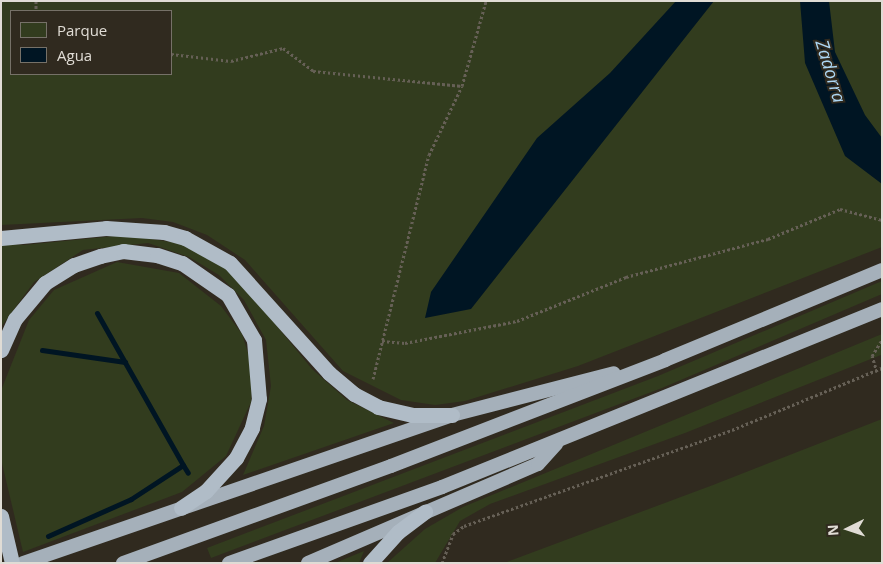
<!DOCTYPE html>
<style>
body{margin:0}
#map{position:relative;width:883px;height:564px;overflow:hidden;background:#302a1f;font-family:"Open Sans",sans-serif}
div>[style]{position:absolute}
.green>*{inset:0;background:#323c1e}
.water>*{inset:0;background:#001523}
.stream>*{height:5px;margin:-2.5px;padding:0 2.5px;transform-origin:2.5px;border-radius:2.5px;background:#001523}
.path>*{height:3px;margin-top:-1.5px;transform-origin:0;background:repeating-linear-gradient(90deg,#666056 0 2.5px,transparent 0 5px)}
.trunk>*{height:14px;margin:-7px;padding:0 7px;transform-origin:7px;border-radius:7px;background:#a5b0ba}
.motorway>*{height:15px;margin:-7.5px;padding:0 7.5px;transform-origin:7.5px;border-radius:7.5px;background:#b0bcc7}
span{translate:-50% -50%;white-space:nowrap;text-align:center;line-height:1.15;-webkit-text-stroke:4px #302a1f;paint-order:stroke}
.water-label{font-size:18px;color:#add7f4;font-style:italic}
.frame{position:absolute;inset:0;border:2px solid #e0dcd5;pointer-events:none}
.legend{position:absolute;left:10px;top:10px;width:162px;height:65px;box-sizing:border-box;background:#302a1f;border:1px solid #767168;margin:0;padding:6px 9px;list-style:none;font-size:15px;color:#e0dcd5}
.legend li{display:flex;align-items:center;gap:10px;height:25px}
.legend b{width:25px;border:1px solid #767168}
.north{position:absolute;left:823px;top:504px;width:50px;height:50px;-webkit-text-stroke:4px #302a1f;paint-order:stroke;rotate:266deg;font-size:14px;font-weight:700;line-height:20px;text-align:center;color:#e0dcd5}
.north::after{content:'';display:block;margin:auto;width:18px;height:22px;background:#e0dcd5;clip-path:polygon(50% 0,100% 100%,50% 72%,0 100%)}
</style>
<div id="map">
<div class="green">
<div style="clip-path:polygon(evenodd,1px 1px,882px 1px,882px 247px,578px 366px,465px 401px,435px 405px,401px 400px,343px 371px,245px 260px,207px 235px,173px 222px,142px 218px,1px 225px,1px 1px,11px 11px,171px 11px,171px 74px,11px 74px,11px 11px)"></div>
<div style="clip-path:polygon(125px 235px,184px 244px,217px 261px,239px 280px,312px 369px,347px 400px,394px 423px,243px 475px,264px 426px,271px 386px,266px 340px,244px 300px,219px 275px,189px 257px,148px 243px,83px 250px,34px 282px,1px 327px,1px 243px,24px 245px)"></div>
<div style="clip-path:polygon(117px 262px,179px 273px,221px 306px,242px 334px,253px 369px,251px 402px,226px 456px,182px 492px,23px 552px,1px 459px,2px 388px,29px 320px,54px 290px)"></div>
<div style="clip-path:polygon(882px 281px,882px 294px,662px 388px,211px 558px,207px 548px,658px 376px)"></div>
<div style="clip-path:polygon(882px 334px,881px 355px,685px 433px,490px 504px,460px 521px,435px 563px,387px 563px,425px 529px,463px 507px)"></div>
<div style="clip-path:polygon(882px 419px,882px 563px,504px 563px,713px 485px)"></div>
<div style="clip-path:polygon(364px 551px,359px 563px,335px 563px)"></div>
</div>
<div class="water">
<div style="clip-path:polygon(676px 1px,714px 1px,471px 309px,425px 318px,431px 292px,537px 138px,610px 73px)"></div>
<div style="clip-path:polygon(800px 1px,829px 1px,835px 52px,865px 115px,882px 138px,882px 184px,845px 156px,805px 63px)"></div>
</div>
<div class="stream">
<div style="left:97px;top:313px;width:175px;rotate:60.5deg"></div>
<div style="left:42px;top:350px;width:84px;rotate:8.2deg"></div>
<div style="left:48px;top:536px;width:91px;rotate:-24deg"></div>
<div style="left:131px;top:499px;width:62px;rotate:-33.2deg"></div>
<div style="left:183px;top:465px;width:9px;rotate:58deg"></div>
</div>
<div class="path">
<div style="left:36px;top:1px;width:10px;rotate:90deg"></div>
<div style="left:171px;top:54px;width:60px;rotate:6.7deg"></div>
<div style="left:231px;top:61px;width:54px;rotate:-14deg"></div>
<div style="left:283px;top:48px;width:38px;rotate:37deg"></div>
<div style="left:313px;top:71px;width:150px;rotate:5.7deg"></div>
<div style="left:382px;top:341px;width:23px;rotate:5deg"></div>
<div style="left:405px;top:343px;width:114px;rotate:-11.1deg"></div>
<div style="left:517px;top:321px;width:118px;rotate:-22deg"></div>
<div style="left:626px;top:277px;width:147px;rotate:-15deg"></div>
<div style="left:768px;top:239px;width:78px;rotate:-22.6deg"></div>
<div style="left:840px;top:209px;width:43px;rotate:14.7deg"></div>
<div style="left:877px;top:372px;width:17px;rotate:-107deg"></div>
<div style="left:872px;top:356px;width:19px;rotate:-58deg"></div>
<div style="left:373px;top:379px;width:231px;rotate:-76deg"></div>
<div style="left:429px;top:155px;width:76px;rotate:-64.4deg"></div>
<div style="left:462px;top:86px;width:88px;rotate:-74.2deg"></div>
<div style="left:442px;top:563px;width:31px;rotate:-69deg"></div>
<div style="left:453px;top:534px;width:14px;rotate:-36deg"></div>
<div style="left:464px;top:526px;width:285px;rotate:-19.7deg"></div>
<div style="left:732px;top:430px;width:162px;rotate:-22.5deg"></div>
</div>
<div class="trunk">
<div style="left:23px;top:563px;width:454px;rotate:-19deg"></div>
<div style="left:452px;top:415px;width:167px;rotate:-14.5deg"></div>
<div style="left:123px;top:563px;width:285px;rotate:-19.9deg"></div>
<div style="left:391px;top:466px;width:294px;rotate:-21.1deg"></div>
<div style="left:665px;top:360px;width:235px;rotate:-22.5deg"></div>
<div style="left:229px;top:563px;width:226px;rotate:-19.6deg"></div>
<div style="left:442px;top:487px;width:475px;rotate:-22deg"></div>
<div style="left:308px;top:563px;width:250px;rotate:-23.3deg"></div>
<div style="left:538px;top:464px;width:28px;rotate:-48deg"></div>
</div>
<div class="motorway">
<div style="left:1px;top:238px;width:105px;rotate:-5.4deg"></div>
<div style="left:106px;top:228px;width:58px;rotate:3.9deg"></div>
<div style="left:164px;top:232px;width:22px;rotate:16deg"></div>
<div style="left:185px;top:238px;width:51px;rotate:29.1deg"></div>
<div style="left:230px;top:263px;width:148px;rotate:48deg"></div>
<div style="left:329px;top:373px;width:33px;rotate:40deg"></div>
<div style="left:354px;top:394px;width:27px;rotate:28deg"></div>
<div style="left:378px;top:407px;width:35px;rotate:13deg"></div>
<div style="left:412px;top:415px;width:40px"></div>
<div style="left:1px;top:350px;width:34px;rotate:-66deg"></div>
<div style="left:15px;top:319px;width:47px;rotate:-50.2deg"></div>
<div style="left:45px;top:283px;width:34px;rotate:-32deg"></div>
<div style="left:74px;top:265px;width:28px;rotate:-19deg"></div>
<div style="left:100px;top:256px;width:24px;rotate:-12deg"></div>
<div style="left:123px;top:251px;width:34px;rotate:7deg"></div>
<div style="left:157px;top:255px;width:26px;rotate:18deg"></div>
<div style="left:182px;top:263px;width:56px;rotate:34.8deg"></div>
<div style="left:228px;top:295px;width:52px;rotate:60deg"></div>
<div style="left:254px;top:340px;width:59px;rotate:85.2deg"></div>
<div style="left:259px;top:399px;width:30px;rotate:104deg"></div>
<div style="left:252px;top:428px;width:34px;rotate:118deg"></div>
<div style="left:236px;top:458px;width:45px;rotate:132.3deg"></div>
<div style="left:206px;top:491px;width:30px;rotate:146deg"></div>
<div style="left:1px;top:516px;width:48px;rotate:76.8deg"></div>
<div style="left:370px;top:563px;width:42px;rotate:-47.9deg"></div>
<div style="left:398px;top:532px;width:34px;rotate:-37deg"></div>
</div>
<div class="water-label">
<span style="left:831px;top:71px;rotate:73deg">Zadorra</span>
</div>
<div class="frame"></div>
<ul class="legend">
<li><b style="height:14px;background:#323c1e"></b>Parque</li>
<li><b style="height:14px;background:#001523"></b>Agua</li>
</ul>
<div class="north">N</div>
</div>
